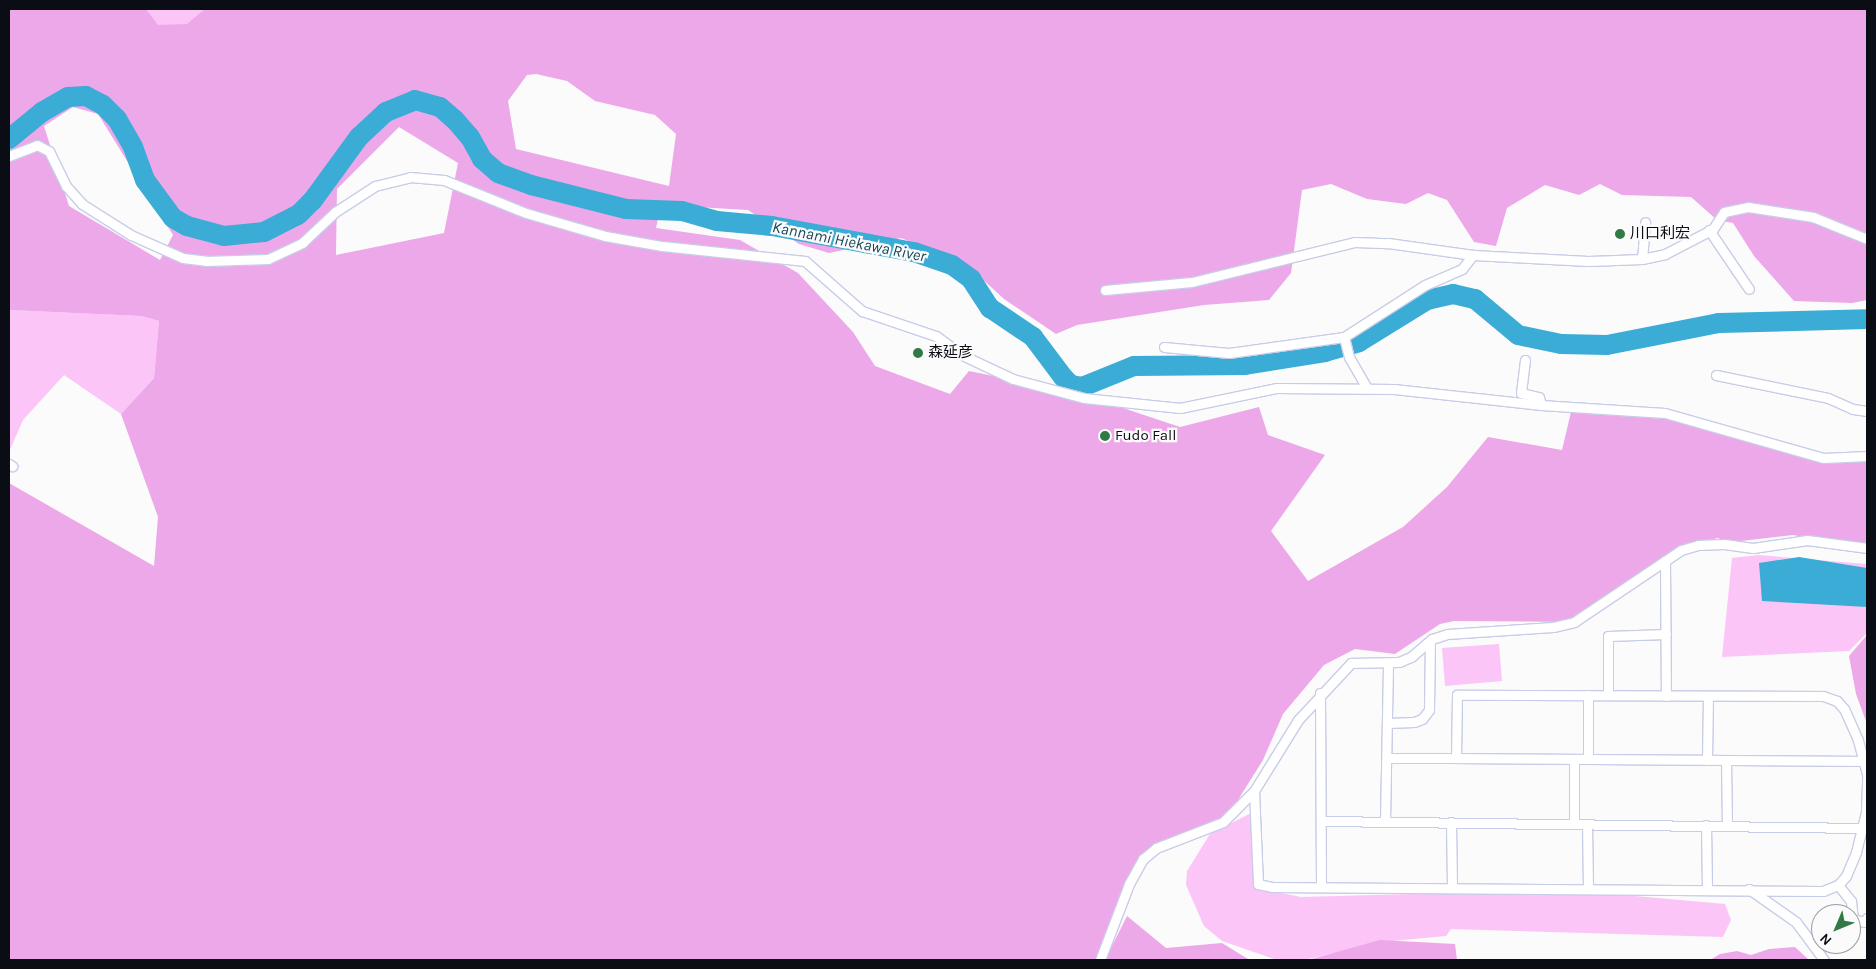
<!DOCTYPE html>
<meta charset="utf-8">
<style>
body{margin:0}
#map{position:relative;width:1876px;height:969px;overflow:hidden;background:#fbfbfb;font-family:Karla,"Noto Sans JP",sans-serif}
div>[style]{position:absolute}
.green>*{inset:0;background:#fbc5f7}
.forest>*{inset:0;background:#eda8e9}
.water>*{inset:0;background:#3aacd5}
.river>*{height:20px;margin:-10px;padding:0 10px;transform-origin:10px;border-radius:10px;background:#3aacd5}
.roads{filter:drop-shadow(1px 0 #c8cde7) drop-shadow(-1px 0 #c8cde7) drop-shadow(0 1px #c8cde7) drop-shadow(0 -1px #c8cde7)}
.street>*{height:9px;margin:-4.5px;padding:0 4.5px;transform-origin:4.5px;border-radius:4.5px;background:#fff}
.dots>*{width:14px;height:14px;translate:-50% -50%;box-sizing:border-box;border:2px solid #fbfbfb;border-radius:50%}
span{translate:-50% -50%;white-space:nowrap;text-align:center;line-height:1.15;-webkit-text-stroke:4.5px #fbfbfb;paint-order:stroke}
.poi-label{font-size:15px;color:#0b0d15}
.left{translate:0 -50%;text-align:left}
.water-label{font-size:16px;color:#164657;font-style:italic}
.frame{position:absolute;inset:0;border:10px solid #0b0d15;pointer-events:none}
.north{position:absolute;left:1811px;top:904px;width:50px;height:50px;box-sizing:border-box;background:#fbfbfb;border:1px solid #9b9c9f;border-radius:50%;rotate:225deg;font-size:14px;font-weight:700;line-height:20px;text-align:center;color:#0b0d15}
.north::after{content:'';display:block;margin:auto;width:18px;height:22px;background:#317945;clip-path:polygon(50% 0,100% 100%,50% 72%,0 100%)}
</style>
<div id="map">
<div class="green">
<div style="clip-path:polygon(107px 9px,240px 9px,195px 52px)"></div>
<div style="clip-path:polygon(9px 310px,141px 316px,159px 321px,154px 378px,121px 414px,64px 375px,23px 420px,9px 452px)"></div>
<div style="clip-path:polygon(1758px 555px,1867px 564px,1867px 633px,1849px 651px,1722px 657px,1732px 558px)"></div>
<div style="clip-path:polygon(1499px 644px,1502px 681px,1445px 686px,1442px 648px)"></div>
<div style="clip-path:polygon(1251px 813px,1256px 888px,1301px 897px,1521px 891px,1635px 896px,1725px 904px,1731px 920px,1723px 937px,1451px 929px,1446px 936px,1381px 942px,1304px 960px,1277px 960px,1222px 941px,1204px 926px,1186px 885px,1187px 871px,1210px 834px)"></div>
</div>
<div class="forest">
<div style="clip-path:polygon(evenodd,9px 9px,146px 9px,158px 25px,187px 24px,205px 9px,1867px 9px,1867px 300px,1852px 303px,1794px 301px,1754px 256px,1733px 223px,1717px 220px,1691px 197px,1622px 195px,1600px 184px,1579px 195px,1545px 185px,1507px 208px,1496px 246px,1474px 242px,1447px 200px,1428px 193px,1406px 204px,1367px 199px,1331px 184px,1302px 190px,1291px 273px,1269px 300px,1204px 305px,1077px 325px,1056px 334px,1004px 299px,965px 263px,901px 238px,829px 253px,799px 244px,748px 210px,661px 205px,656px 228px,740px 240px,798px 273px,853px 332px,875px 366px,950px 394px,969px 371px,1081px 394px,1180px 427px,1259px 407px,1268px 435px,1325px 455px,1271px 531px,1308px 581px,1403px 527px,1447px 487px,1488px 437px,1562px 450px,1571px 412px,1658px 417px,1833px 459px,1867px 460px,1867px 549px,1793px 535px,1732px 542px,1717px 538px,1683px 550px,1574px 622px,1454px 621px,1440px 624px,1395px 654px,1355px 649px,1324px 665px,1283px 714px,1263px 760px,1226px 819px,1138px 860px,1102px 960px,9px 960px,9px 483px,154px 566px,158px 517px,121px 414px,154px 378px,159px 321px,141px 316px,9px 310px,9px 9px,536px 74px,567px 81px,595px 101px,655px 115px,676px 134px,669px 186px,516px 149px,508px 101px,527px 75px,536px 74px,9px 9px,73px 107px,98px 114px,173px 235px,160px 260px,69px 206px,44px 126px,73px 107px,9px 9px,399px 127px,458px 163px,444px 233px,336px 255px,337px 189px,399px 127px)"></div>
<div style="clip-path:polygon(1867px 635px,1867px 724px,1856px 694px,1849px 656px)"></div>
<div style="clip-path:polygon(1127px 916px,1166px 948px,1222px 943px,1248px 959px,1262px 960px,1105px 960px)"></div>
<div style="clip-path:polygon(1380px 940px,1455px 944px,1457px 960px,1308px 960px)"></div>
<div style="clip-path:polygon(1795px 947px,1809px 960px,1710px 960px,1720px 954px,1737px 951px,1751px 955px,1769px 949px)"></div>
</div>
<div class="water">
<div style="clip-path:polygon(1799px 557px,1867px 568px,1867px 607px,1762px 601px,1759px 563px)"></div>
</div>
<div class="river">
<div style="left:9px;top:139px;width:43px;rotate:-39.3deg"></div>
<div style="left:42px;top:112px;width:30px;rotate:-30deg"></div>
<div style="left:68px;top:97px;width:18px;rotate:-3deg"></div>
<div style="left:86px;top:96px;width:19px;rotate:28deg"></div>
<div style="left:103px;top:105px;width:20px;rotate:45deg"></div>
<div style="left:117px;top:119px;width:32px;rotate:60deg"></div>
<div style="left:133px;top:147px;width:35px;rotate:70deg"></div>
<div style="left:145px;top:180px;width:47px;rotate:53.6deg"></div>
<div style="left:173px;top:218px;width:16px;rotate:30deg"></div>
<div style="left:187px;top:226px;width:38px;rotate:15deg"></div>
<div style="left:224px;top:236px;width:40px;rotate:-5.7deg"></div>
<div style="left:264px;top:232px;width:38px;rotate:-27deg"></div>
<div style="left:298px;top:215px;width:21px;rotate:-45deg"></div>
<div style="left:313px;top:200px;width:78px;rotate:-53.9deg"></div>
<div style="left:359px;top:137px;width:37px;rotate:-43deg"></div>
<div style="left:386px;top:112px;width:31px;rotate:-22deg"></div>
<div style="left:415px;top:100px;width:26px;rotate:16deg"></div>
<div style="left:440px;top:107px;width:20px;rotate:41deg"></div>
<div style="left:455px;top:120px;width:23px;rotate:49deg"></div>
<div style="left:470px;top:137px;width:25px;rotate:61deg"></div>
<div style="left:482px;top:159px;width:21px;rotate:41deg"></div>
<div style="left:498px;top:173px;width:35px;rotate:20deg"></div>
<div style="left:531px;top:185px;width:98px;rotate:14.2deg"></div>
<div style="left:626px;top:209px;width:56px;rotate:2deg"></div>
<div style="left:682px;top:211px;width:36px;rotate:16deg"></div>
<div style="left:717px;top:221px;width:55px;rotate:5.2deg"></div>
<div style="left:772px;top:226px;width:144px;rotate:10.4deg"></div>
<div style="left:914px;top:252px;width:40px;rotate:18.9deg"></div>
<div style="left:952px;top:265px;width:24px;rotate:36deg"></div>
<div style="left:971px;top:279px;width:35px;rotate:57deg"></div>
<div style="left:990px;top:308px;width:52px;rotate:34deg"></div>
<div style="left:1033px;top:337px;width:50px;rotate:53.1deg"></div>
<div style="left:1063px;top:377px;width:11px;rotate:45deg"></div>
<div style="left:1071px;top:385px;width:11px;rotate:10deg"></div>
<div style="left:1082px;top:387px;width:56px;rotate:-22deg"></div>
<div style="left:1134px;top:366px;width:111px;rotate:-0.5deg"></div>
<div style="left:1245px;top:365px;width:81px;rotate:-9.2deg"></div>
<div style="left:1325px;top:352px;width:35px;rotate:-16deg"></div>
<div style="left:1359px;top:342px;width:80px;rotate:-31.7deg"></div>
<div style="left:1427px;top:300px;width:27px;rotate:-13deg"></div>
<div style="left:1453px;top:294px;width:23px;rotate:13deg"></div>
<div style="left:1475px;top:299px;width:56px;rotate:39.9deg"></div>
<div style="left:1518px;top:335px;width:44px;rotate:11.8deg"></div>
<div style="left:1561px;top:344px;width:46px;rotate:1.2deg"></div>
<div style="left:1607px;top:345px;width:114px;rotate:-11.1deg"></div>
<div style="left:1719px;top:323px;width:148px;rotate:-1.5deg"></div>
</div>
<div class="roads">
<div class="street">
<div style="left:9px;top:156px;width:30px;rotate:-21deg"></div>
<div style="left:37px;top:145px;width:13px;rotate:27deg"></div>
<div style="left:49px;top:151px;width:39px;rotate:64deg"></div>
<div style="left:66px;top:186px;width:24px;rotate:48deg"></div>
<div style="left:82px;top:204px;width:58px;rotate:32.3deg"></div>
<div style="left:131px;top:235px;width:57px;rotate:23.9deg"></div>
<div style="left:183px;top:258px;width:23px;rotate:7deg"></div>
<div style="left:206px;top:261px;width:62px;rotate:-1.8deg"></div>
<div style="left:268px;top:259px;width:38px;rotate:-25deg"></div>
<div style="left:302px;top:243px;width:45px;rotate:-43.2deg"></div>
<div style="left:335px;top:212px;width:48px;rotate:-33deg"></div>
<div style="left:375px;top:186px;width:36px;rotate:-14deg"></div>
<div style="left:410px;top:177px;width:34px;rotate:5deg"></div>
<div style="left:444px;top:180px;width:88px;rotate:21.9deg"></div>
<div style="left:526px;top:213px;width:82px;rotate:16.2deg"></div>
<div style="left:605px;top:236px;width:58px;rotate:10deg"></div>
<div style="left:662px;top:246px;width:144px;rotate:6deg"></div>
<div style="left:805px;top:261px;width:76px;rotate:41.3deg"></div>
<div style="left:862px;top:311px;width:78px;rotate:18.7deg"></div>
<div style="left:936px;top:336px;width:32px;rotate:36deg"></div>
<div style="left:962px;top:355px;width:56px;rotate:25.2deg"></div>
<div style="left:1013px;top:379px;width:73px;rotate:15deg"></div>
<div style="left:1084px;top:398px;width:97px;rotate:5.9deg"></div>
<div style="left:1180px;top:408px;width:99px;rotate:-11.7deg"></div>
<div style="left:1277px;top:388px;width:117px;rotate:0.5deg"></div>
<div style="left:1394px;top:389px;width:148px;rotate:6.2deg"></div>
<div style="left:1541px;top:405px;width:124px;rotate:3.7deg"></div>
<div style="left:1665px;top:413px;width:164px;rotate:15.9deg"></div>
<div style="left:1823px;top:458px;width:44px;rotate:-2.6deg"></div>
<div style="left:1709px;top:230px;width:71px;rotate:55.9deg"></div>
<div style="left:1642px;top:259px;width:37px;rotate:-85deg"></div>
<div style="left:1105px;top:290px;width:87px;rotate:-5.3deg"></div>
<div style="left:1192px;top:282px;width:168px;rotate:-13.8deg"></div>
<div style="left:1355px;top:242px;width:33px;rotate:2deg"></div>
<div style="left:1388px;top:243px;width:86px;rotate:8deg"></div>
<div style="left:1473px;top:255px;width:115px;rotate:3deg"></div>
<div style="left:1588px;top:261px;width:54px;rotate:-2.1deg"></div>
<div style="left:1642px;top:259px;width:24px;rotate:-12deg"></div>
<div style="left:1665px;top:254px;width:54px;rotate:-27.5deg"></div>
<div style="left:1713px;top:229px;width:20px;rotate:-57deg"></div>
<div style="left:1724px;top:212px;width:25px;rotate:-12deg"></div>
<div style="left:1748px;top:207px;width:66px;rotate:8.7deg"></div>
<div style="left:1813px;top:217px;width:58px;rotate:22.2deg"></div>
<div style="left:1344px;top:337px;width:21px;rotate:76deg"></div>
<div style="left:1349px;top:357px;width:36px;rotate:60deg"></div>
<div style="left:1164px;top:347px;width:65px;rotate:5.3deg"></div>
<div style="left:1229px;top:353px;width:116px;rotate:-7.9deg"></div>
<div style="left:1344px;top:337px;width:96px;rotate:-32.7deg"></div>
<div style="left:1425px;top:285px;width:40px;rotate:-23.4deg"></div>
<div style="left:1462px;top:269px;width:18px;rotate:-52deg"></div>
<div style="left:1525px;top:360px;width:33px;rotate:97deg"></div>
<div style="left:1521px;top:393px;width:18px;rotate:13deg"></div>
<div style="left:1539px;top:397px;width:8px;rotate:76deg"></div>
<div style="left:1716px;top:375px;width:114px;rotate:11.6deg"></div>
<div style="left:1828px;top:398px;width:27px;rotate:24deg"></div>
<div style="left:1853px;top:409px;width:14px;rotate:8deg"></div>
<div style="left:9px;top:464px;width:4px;rotate:34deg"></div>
<div style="left:1665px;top:561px;width:135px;rotate:89.6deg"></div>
<div style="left:1320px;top:693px;width:192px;rotate:89.7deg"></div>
<div style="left:1588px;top:695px;width:64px;rotate:90deg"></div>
<div style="left:1608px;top:695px;width:59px;rotate:-90deg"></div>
<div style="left:1608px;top:636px;width:58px;rotate:-2deg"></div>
<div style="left:1387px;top:723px;width:27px;rotate:-2deg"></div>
<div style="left:1414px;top:722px;width:9px;rotate:-21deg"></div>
<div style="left:1422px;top:719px;width:11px;rotate:-52deg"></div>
<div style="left:1429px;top:710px;width:69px;rotate:-89.2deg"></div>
<div style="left:1456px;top:758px;width:408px;rotate:0.4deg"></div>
<div style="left:1574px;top:759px;width:65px;rotate:90deg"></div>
<div style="left:1707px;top:760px;width:64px;rotate:-89.1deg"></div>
<div style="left:1726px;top:761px;width:64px;rotate:89.1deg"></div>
<div style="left:1254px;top:791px;width:93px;rotate:87.5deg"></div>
<div style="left:1258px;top:884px;width:14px;rotate:12deg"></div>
<div style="left:1272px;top:887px;width:551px;rotate:0.42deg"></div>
<div style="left:1823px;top:891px;width:16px;rotate:-22deg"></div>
<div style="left:1838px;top:885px;width:12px;rotate:-48deg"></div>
<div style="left:1846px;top:876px;width:26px;rotate:-67deg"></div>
<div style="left:1856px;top:852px;width:41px;rotate:-76deg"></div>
<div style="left:1866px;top:812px;width:38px;rotate:-88deg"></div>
<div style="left:1867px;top:774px;width:35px;rotate:-105deg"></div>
<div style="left:1858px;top:740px;width:34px;rotate:-114deg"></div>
<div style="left:1844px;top:709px;width:11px;rotate:-131deg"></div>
<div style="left:1837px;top:701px;width:15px;rotate:-160deg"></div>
<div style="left:1823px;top:696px;width:366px;rotate:-179.8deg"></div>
<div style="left:1457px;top:695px;width:63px;rotate:90.9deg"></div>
<div style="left:1456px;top:758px;width:69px;rotate:180deg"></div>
<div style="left:1322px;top:821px;width:542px;rotate:0.74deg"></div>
<div style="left:1385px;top:821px;width:158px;rotate:-88.9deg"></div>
<div style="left:1451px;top:822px;width:65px;rotate:89.1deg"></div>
<div style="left:1587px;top:824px;width:64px;rotate:89.1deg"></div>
<div style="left:1706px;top:825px;width:64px;rotate:89.1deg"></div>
<div style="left:1838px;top:885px;width:21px;rotate:51deg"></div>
<div style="left:1851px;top:901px;width:18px;rotate:84deg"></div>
<div style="left:1853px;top:919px;width:11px;rotate:15deg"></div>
<div style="left:1864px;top:922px;width:5px;rotate:-53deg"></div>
<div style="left:1749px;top:889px;width:57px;rotate:35.1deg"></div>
<div style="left:1796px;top:922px;width:47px;rotate:53.6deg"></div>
<div style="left:1100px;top:960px;width:81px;rotate:-69.1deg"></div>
<div style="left:1129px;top:884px;width:29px;rotate:-61deg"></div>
<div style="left:1143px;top:859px;width:17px;rotate:-40deg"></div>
<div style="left:1156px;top:848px;width:72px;rotate:-21.2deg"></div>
<div style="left:1223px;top:822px;width:44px;rotate:-45deg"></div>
<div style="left:1254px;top:791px;width:84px;rotate:-58.2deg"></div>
<div style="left:1298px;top:720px;width:78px;rotate:-47.1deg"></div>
<div style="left:1351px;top:663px;width:48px;rotate:-1.2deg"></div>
<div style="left:1399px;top:662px;width:13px;rotate:-23deg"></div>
<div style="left:1411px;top:657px;width:28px;rotate:-41deg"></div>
<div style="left:1432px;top:639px;width:16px;rotate:-18deg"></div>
<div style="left:1447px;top:634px;width:106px;rotate:-3.8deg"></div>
<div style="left:1553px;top:627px;width:22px;rotate:-13deg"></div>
<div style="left:1574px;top:622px;width:129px;rotate:-33.9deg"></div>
<div style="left:1681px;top:550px;width:18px;rotate:-16deg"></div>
<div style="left:1698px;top:545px;width:26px;rotate:-2deg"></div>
<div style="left:1724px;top:544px;width:29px;rotate:8deg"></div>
<div style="left:1753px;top:548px;width:55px;rotate:-8.4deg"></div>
<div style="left:1807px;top:540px;width:61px;rotate:7.6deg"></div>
</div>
</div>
<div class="dots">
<div style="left:1620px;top:234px;background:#317945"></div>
<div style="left:918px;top:353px;background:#317945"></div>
<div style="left:1105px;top:436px;background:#317945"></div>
</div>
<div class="poi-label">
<span class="left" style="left:1630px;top:234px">川口利宏</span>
<span class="left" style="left:928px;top:353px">森延彦</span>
<span class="left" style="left:1115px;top:436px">Fudo Fall</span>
</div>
<div class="water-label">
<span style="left:849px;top:242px;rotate:11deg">Kannami Hiekawa River</span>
</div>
<div class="frame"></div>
<div class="north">N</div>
</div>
